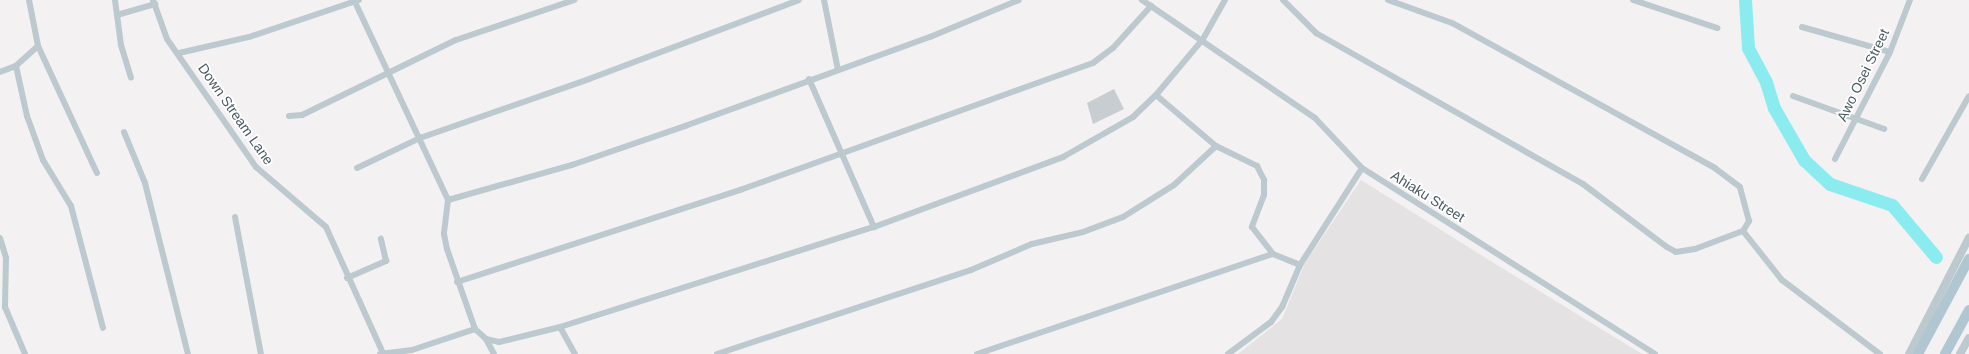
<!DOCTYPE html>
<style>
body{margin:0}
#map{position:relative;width:1969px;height:354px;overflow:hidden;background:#f4f1f2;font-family:Arial,sans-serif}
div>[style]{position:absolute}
.education>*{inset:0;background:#e5e2e4}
.river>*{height:13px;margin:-6.5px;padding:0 6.5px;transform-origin:6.5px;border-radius:6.5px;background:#8becf0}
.building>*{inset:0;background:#c8cdd1}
.minor>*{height:6px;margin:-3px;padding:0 3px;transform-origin:3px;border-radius:3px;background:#bcc9ce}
.tertiary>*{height:8px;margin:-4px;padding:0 4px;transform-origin:4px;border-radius:4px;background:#bcc9ce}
.primary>*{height:10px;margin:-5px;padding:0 5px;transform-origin:5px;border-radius:5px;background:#b0c6d1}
span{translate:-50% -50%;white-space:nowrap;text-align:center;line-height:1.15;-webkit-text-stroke:3.5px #fff;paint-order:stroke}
.street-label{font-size:14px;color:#485960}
</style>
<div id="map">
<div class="education">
<div style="clip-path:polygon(1361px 180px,1502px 268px,1642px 354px,1238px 354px,1282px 319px,1305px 263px)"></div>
</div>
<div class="river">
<div style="left:1745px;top:0;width:48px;rotate:86.4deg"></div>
<div style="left:1748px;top:48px;width:38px;rotate:62deg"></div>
<div style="left:1766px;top:82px;width:27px;rotate:73deg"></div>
<div style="left:1774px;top:108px;width:60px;rotate:60deg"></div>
<div style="left:1804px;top:160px;width:35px;rotate:43deg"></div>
<div style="left:1830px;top:184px;width:65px;rotate:18.7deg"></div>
<div style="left:1892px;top:205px;width:68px;rotate:49.8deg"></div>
</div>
<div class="building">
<div style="clip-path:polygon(1114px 89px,1124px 109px,1093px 124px,1087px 103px)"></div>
</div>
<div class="minor">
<div style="left:29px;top:0;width:47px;rotate:78.9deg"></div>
<div style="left:38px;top:46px;width:140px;rotate:65.1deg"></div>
<div style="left:115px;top:0;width:45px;rotate:82.4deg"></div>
<div style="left:121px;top:45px;width:34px;rotate:73deg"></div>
<div style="left:153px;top:0;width:41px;rotate:70.3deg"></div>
<div style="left:167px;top:39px;width:156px;rotate:55.2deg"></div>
<div style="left:256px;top:167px;width:92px;rotate:40.6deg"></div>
<div style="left:326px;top:227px;width:138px;rotate:65.7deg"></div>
<div style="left:354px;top:0;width:221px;rotate:64.8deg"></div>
<div style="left:448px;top:200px;width:34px;rotate:97deg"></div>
<div style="left:444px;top:234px;width:15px;rotate:79deg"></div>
<div style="left:447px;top:249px;width:85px;rotate:70.7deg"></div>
<div style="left:475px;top:329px;width:15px;rotate:42deg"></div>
<div style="left:486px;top:339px;width:13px;rotate:13deg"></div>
<div style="left:499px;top:342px;width:63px;rotate:-13.8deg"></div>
<div style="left:560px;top:327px;width:330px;rotate:-17.7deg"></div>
<div style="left:874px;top:227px;width:202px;rotate:-20.3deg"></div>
<div style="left:1063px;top:157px;width:81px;rotate:-29.7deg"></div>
<div style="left:1133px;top:117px;width:32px;rotate:-44deg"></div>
<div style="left:1156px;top:95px;width:73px;rotate:-50deg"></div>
<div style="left:1203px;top:39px;width:45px;rotate:-60.6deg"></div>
<div style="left:824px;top:0;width:71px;rotate:78.7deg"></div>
<div style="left:1142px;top:0;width:209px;rotate:34.3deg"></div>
<div style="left:1315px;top:118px;width:69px;rotate:46.8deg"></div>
<div style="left:1362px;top:168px;width:347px;rotate:32.4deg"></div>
<div style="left:1283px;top:0;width:47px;rotate:45deg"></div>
<div style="left:1316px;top:33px;width:307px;rotate:29.5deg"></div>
<div style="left:1583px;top:184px;width:105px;rotate:36.9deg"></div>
<div style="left:1667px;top:247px;width:10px;rotate:29deg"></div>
<div style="left:1676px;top:252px;width:19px;rotate:-9deg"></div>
<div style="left:1695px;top:249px;width:51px;rotate:-20.6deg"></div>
<div style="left:1743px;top:231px;width:12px;rotate:-59deg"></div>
<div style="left:1749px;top:221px;width:35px;rotate:-105deg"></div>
<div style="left:1740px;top:187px;width:31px;rotate:-143deg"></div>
<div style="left:1715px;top:168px;width:300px;rotate:-151.1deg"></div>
<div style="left:1452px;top:23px;width:68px;rotate:-160.2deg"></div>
<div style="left:1633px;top:0;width:89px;rotate:18.4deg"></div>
<div style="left:117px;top:15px;width:40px;rotate:-16deg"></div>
<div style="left:1802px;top:27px;width:91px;rotate:15.9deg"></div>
<div style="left:38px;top:46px;width:30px;rotate:138deg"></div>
<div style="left:16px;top:66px;width:51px;rotate:77.6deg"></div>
<div style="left:27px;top:116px;width:47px;rotate:70deg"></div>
<div style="left:43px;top:160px;width:54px;rotate:58.7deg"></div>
<div style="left:71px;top:206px;width:126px;rotate:75.3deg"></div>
<div style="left:179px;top:53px;width:72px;rotate:-12.9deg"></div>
<div style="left:249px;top:37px;width:116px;rotate:-18.6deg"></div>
<div style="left:0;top:72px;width:17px;rotate:-21deg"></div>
<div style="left:809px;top:79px;width:162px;rotate:66.3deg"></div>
<div style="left:1156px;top:95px;width:79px;rotate:40.4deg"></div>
<div style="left:1216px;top:146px;width:46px;rotate:26deg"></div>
<div style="left:1257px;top:166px;width:16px;rotate:63deg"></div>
<div style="left:1264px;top:180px;width:15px;rotate:90deg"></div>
<div style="left:1264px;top:195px;width:34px;rotate:111deg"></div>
<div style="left:1252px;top:227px;width:34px;rotate:52deg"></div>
<div style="left:1273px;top:254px;width:29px;rotate:22deg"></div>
<div style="left:1793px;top:96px;width:97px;rotate:19.9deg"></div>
<div style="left:289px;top:116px;width:13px;rotate:-4deg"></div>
<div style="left:302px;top:115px;width:171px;rotate:-26deg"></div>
<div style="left:456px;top:40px;width:125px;rotate:-18.7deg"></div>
<div style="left:124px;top:132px;width:55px;rotate:67.6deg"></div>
<div style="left:145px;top:183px;width:176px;rotate:75.9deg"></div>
<div style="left:1835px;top:159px;width:120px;rotate:-62.8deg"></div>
<div style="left:1890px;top:52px;width:56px;rotate:-69deg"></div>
<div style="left:357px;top:168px;width:70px;rotate:-25.5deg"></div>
<div style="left:420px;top:138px;width:179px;rotate:-19.2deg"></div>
<div style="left:589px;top:79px;width:224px;rotate:-20.6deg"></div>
<div style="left:1922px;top:179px;width:95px;rotate:-60.5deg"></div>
<div style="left:448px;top:200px;width:129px;rotate:-15.8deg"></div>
<div style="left:572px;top:165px;width:120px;rotate:-19deg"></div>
<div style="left:685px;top:126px;width:261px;rotate:-20deg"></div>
<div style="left:930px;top:37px;width:96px;rotate:-22.6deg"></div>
<div style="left:235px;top:217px;width:139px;rotate:79.3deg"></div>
<div style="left:1743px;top:231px;width:63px;rotate:51.5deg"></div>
<div style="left:1782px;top:280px;width:123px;rotate:37.1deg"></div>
<div style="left:0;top:238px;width:21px;rotate:73deg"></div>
<div style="left:6px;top:258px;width:49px;rotate:91.2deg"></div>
<div style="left:5px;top:307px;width:51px;rotate:66.9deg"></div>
<div style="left:347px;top:278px;width:43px;rotate:-23.6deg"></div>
<div style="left:386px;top:261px;width:23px;rotate:-103deg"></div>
<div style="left:457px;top:282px;width:298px;rotate:-18deg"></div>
<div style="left:740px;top:190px;width:375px;rotate:-19.8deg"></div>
<div style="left:1093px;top:63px;width:25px;rotate:-37deg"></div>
<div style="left:1113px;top:48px;width:57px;rotate:-47.9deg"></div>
<div style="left:560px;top:327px;width:31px;rotate:61deg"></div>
<div style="left:486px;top:339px;width:17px;rotate:62deg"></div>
<div style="left:380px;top:354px;width:32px;rotate:-7deg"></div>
<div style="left:412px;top:350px;width:66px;rotate:-18.4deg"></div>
<div style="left:717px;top:354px;width:268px;rotate:-18.3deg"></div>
<div style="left:971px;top:270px;width:66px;rotate:-23.1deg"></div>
<div style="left:1032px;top:244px;width:52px;rotate:-13.2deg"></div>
<div style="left:1083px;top:232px;width:43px;rotate:-20.6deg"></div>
<div style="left:1123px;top:217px;width:60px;rotate:-32.1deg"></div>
<div style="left:1174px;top:185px;width:57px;rotate:-42.9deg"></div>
<div style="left:977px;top:354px;width:312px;rotate:-18.7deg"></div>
<div style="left:1228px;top:354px;width:54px;rotate:-36.7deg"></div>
<div style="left:1271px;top:322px;width:19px;rotate:-54deg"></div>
<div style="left:1282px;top:307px;width:46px;rotate:-66.8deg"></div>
<div style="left:1300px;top:265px;width:115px;rotate:-57.4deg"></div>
</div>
<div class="tertiary">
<div style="left:1909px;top:354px;width:131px;rotate:-62.7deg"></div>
<div style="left:1960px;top:354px;width:18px;rotate:-61deg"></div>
</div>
<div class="primary">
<div style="left:1918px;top:354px;width:108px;rotate:-61.8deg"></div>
<div style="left:1945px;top:354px;width:50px;rotate:-61.4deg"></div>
</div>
<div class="street-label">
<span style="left:1863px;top:75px;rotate:-64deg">Awo Osei Street</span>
<span style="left:236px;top:114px;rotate:55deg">Down Stream Lane</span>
<span style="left:1428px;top:196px;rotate:32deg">Ahiaku Street</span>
</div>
</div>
